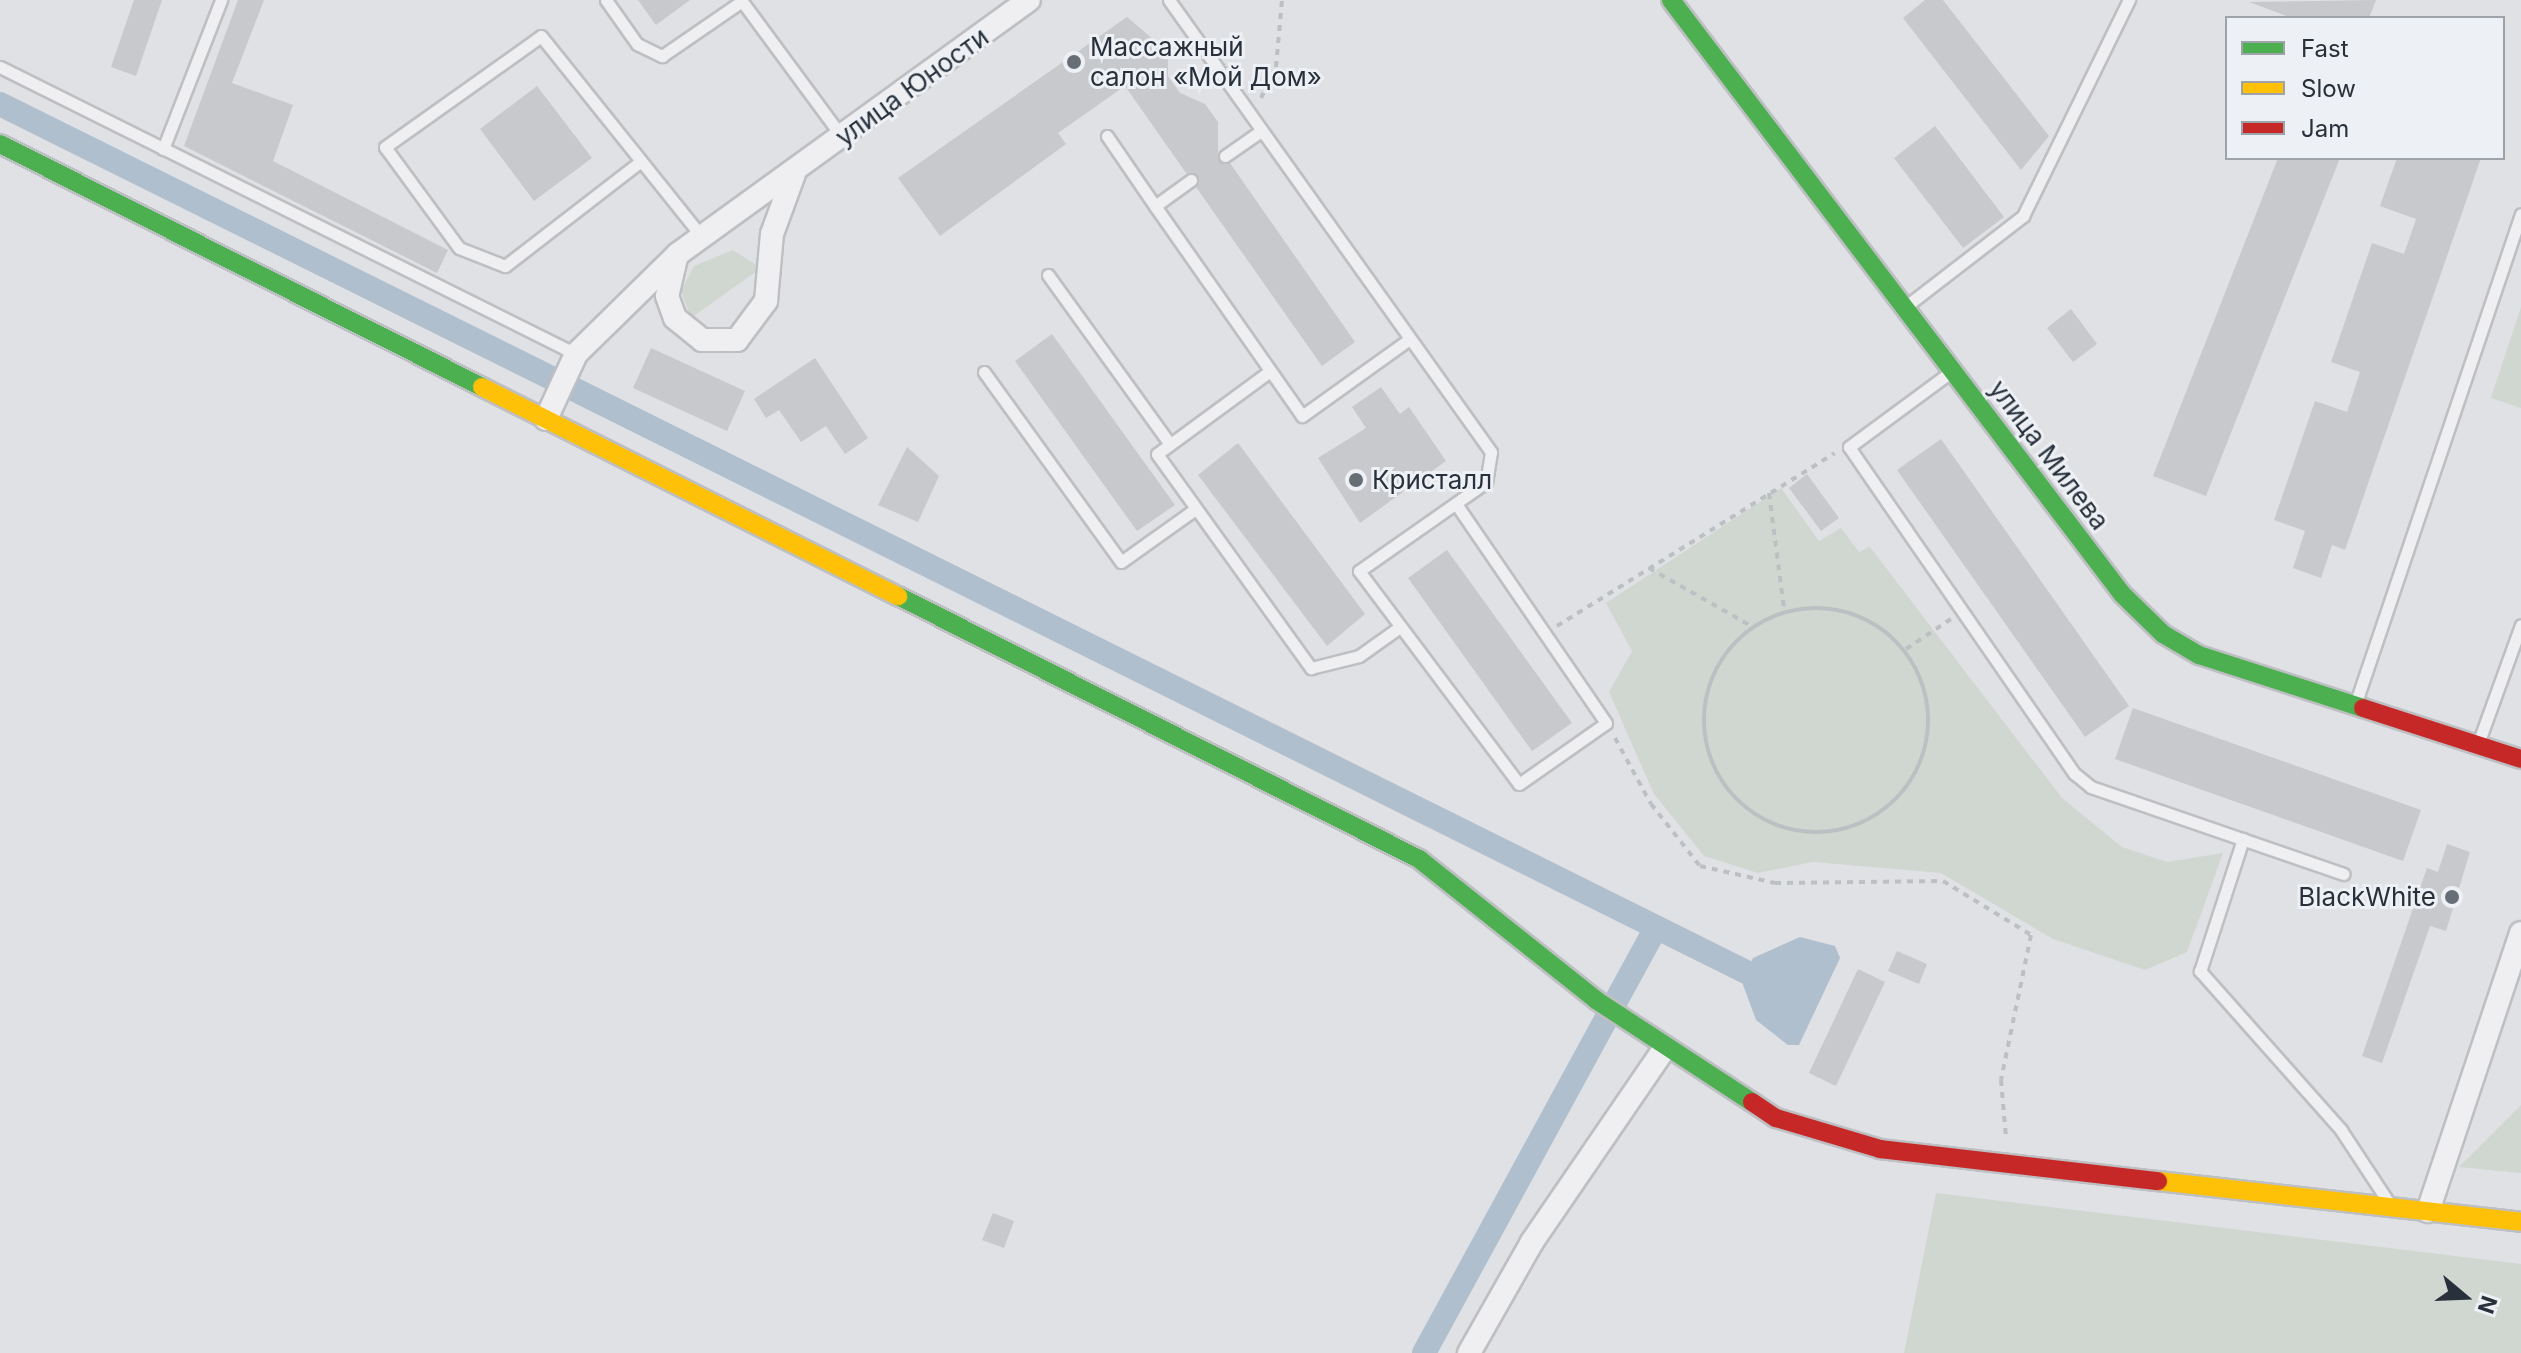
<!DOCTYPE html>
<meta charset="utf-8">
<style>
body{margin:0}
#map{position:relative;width:2521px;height:1353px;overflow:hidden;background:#dfe1e4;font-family:Inter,sans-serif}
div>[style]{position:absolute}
.green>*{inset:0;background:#d0d7d0}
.water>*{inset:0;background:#afbfce}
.canal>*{height:24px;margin:-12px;padding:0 12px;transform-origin:12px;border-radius:12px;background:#afbfce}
.building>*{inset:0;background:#c7c9cc}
.path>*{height:4px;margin-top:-2px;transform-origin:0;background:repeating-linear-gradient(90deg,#bdc0c3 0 6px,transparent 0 12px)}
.path>.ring{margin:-2px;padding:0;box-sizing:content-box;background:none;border:4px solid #bdc0c3;border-radius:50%}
.roads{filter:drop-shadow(2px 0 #bdbfc2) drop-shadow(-2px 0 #bdbfc2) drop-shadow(0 2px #bdbfc2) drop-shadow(0 -2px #bdbfc2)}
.lane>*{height:11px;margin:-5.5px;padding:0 5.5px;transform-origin:5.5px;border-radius:5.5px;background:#efeff1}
.street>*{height:22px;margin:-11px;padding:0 11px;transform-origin:11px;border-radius:11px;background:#efeff1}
.fast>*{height:18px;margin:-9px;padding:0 9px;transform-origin:9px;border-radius:9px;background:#4caf50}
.slow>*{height:18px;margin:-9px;padding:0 9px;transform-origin:9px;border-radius:9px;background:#ffc107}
.jam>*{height:18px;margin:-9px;padding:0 9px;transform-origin:9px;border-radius:9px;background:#c62828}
.dots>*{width:22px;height:22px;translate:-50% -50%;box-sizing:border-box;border:4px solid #edf0f4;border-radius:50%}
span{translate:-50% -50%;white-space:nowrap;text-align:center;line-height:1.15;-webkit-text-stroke:6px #edf0f4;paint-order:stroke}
.poi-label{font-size:26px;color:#28303b}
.left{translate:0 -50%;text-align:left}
.right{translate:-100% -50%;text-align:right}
.street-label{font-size:26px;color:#28303b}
.legend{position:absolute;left:2225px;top:16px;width:280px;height:144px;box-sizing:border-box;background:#edf0f4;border:2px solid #9ea3aa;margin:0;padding:10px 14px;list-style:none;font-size:24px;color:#28303b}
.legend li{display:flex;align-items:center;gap:16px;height:40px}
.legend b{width:40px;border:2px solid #9ea3aa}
.north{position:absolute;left:2425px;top:1257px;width:80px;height:80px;-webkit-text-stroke:6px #edf0f4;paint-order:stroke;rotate:109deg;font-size:22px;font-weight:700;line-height:32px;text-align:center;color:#28303b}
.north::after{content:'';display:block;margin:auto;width:28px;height:36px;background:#28303b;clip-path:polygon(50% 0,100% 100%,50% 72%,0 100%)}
</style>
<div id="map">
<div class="green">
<div style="clip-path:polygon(733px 250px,761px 268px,691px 318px,681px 291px,694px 266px)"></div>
<div style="clip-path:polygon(2521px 307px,2521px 408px,2491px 398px)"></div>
<div style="clip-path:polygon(1781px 488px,1819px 541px,1841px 528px,1859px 552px,1870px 547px,2062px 798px,2122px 847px,2167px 862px,2223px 853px,2187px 952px,2145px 970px,2053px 939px,1941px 873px,1813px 862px,1758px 873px,1704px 856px,1654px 794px,1609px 692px,1632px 651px,1606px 603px)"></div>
<div style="clip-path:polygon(2521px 1105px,2521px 1173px,2459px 1167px)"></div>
<div style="clip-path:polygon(1936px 1193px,2521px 1264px,2521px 1353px,1904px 1353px)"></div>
</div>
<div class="water">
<div style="clip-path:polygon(1800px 937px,1835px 946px,1840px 958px,1799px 1045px,1788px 1045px,1756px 1020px,1742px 982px,1753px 958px)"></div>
</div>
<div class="canal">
<div style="left:0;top:104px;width:1950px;rotate:26.43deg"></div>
<div style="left:1424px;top:1353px;width:485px;rotate:-61.4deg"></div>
</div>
<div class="building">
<div style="clip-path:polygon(134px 0,162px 0,136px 76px,111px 67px)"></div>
<div style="clip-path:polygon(238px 0,264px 0,232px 83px,293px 105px,273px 161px,448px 250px,437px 273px,184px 146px)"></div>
<div style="clip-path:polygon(638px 0,690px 0,656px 25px)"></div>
<div style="clip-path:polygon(1925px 0,1943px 0,2049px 136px,2021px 170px,1903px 18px)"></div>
<div style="clip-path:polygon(2376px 0,2369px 18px,2292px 18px,2249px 2px)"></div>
<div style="clip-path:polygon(1127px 17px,1168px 52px,1168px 76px,1180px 93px,1205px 104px,1218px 122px,1218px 160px,1230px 163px,1355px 342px,1322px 366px,1196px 187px,1198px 176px,1186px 173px,1125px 86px,1058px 133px,1066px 144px,940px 236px,898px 178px)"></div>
<div style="clip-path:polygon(537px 86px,592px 158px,534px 201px,480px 129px)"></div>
<div style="clip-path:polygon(1935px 126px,2004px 217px,1963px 248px,1894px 158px)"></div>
<div style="clip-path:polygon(2278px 158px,2340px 158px,2206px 496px,2153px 476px)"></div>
<div style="clip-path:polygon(2397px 158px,2481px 158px,2345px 550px,2332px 545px,2321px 578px,2293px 568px,2305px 531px,2274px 520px,2315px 401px,2347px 412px,2360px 372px,2331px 362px,2372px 243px,2404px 254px,2416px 219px,2380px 206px)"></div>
<div style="clip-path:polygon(2071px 309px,2097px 344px,2073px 362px,2047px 328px)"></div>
<div style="clip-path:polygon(1052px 334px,1175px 505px,1137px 531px,1015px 361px)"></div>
<div style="clip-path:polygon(651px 348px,745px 391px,727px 431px,633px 388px)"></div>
<div style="clip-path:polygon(815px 358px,868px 438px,845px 454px,826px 426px,801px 442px,779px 410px,766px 418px,754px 399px)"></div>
<div style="clip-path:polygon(1381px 387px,1400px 414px,1409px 407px,1446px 461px,1360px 523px,1318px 458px,1366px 428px,1352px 407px)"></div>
<div style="clip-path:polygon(1941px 439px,2129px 706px,2085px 737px,1897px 470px)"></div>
<div style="clip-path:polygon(1238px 443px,1365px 614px,1327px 646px,1198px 475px)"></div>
<div style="clip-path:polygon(907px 447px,939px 476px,918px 522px,878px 505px)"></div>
<div style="clip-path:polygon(1807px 474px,1839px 518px,1821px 531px,1789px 488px)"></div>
<div style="clip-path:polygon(1447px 550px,1572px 723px,1532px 751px,1408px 578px)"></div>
<div style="clip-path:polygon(2133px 708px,2421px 810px,2403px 861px,2115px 759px)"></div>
<div style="clip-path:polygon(2447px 844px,2470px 852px,2446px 931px,2430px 926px,2382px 1063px,2362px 1056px,2427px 868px,2438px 872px)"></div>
<div style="clip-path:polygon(1897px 951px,1927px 964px,1919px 984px,1888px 971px)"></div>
<div style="clip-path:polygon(1858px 969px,1885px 982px,1836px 1086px,1809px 1073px)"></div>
<div style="clip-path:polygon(993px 1213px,1014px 1221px,1004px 1248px,982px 1240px)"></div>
</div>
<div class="path">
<div style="left:1261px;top:98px;width:34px;rotate:-64deg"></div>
<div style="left:1276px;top:67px;width:67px;rotate:-84.9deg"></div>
<div style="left:1769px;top:493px;width:117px;rotate:82.6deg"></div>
<div style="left:1649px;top:568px;width:120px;rotate:29.6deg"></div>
<div class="ring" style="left:1704px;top:608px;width:220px;height:220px"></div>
<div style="left:1557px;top:626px;width:327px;rotate:-31.9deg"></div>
<div style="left:1906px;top:649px;width:54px;rotate:-33.7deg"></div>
<div style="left:1615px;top:738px;width:75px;rotate:61.4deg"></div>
<div style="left:1651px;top:804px;width:79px;rotate:51.7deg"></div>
<div style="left:1700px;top:866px;width:77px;rotate:12.8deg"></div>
<div style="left:1775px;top:883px;width:168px;rotate:-0.7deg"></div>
<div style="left:1943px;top:881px;width:103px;rotate:31.5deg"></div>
<div style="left:2031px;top:935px;width:148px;rotate:101.7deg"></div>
<div style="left:2001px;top:1080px;width:57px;rotate:85deg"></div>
</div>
<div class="roads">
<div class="lane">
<div style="left:606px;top:0;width:54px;rotate:54.8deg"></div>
<div style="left:637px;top:44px;width:28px;rotate:26deg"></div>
<div style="left:662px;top:56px;width:97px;rotate:-34.5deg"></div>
<div style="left:741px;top:0;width:170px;rotate:53.6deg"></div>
<div style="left:1169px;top:0;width:555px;rotate:54.53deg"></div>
<div style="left:1491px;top:452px;width:30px;rotate:99deg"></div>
<div style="left:1486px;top:482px;width:155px;rotate:145deg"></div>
<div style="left:1359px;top:571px;width:266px;rotate:53.1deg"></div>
<div style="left:1519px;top:784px;width:106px;rotate:-35deg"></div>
<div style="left:1606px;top:723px;width:264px;rotate:-124.4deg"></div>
<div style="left:0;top:67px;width:644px;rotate:26.49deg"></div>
<div style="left:1107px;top:136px;width:85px;rotate:55.6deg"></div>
<div style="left:163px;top:149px;width:160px;rotate:-68.7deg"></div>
<div style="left:1225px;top:156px;width:44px;rotate:-34.8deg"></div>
<div style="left:641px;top:161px;width:172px;rotate:142.3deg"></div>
<div style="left:505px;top:266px;width:49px;rotate:-158.6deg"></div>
<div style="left:459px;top:248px;width:125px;rotate:-126.2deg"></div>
<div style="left:385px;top:147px;width:191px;rotate:-35.4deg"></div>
<div style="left:541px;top:36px;width:258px;rotate:51.3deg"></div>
<div style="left:1191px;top:180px;width:44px;rotate:144.2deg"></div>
<div style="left:1155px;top:206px;width:256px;rotate:55deg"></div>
<div style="left:1302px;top:416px;width:130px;rotate:-35.6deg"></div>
<div style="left:1048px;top:275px;width:208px;rotate:54.2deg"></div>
<div style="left:1905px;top:307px;width:149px;rotate:-37.6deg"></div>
<div style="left:2023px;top:216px;width:241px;rotate:-63.9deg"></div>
<div style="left:1270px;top:371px;width:140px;rotate:143.7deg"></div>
<div style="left:1157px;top:454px;width:264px;rotate:54.3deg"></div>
<div style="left:1311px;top:668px;width:49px;rotate:-14deg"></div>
<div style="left:1359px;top:656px;width:47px;rotate:-35.4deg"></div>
<div style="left:1952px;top:371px;width:128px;rotate:143.6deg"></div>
<div style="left:1849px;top:447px;width:397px;rotate:55.4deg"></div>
<div style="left:2075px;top:774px;width:21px;rotate:39deg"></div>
<div style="left:2091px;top:787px;width:267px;rotate:19deg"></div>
<div style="left:984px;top:372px;width:234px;rotate:54.2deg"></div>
<div style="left:1121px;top:562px;width:90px;rotate:-35.5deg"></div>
<div style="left:2355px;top:705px;width:518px;rotate:-71.32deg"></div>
<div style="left:2479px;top:741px;width:123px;rotate:-70.1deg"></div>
<div style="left:2243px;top:839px;width:139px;rotate:108deg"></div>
<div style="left:2200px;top:971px;width:213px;rotate:48.4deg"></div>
<div style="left:2341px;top:1130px;width:87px;rotate:56.7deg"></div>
</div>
<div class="street">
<div style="left:676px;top:258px;width:39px;rotate:103deg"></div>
<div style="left:667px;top:296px;width:23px;rotate:70deg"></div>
<div style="left:675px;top:318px;width:35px;rotate:39deg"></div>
<div style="left:702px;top:340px;width:35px"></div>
<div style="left:737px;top:340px;width:49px;rotate:-53.4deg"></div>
<div style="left:766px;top:301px;width:67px;rotate:-84.9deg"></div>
<div style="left:772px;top:234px;width:64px;rotate:-69.9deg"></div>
<div style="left:546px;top:419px;width:72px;rotate:-65.2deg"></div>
<div style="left:576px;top:354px;width:143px;rotate:-44.4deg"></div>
<div style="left:678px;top:254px;width:433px;rotate:-35.9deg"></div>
<div style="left:2428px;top:1211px;width:293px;rotate:-71.5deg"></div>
<div style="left:1469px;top:1353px;width:128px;rotate:-60.4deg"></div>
<div style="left:1532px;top:1242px;width:235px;rotate:-55.6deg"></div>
</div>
<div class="fast">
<div style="left:1671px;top:0;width:746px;rotate:52.79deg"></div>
<div style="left:2122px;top:594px;width:57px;rotate:44.3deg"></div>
<div style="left:2163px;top:634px;width:42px;rotate:30.3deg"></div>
<div style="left:2199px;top:655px;width:172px;rotate:17.9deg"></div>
<div style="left:0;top:144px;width:540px;rotate:26.75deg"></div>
<div style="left:898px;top:596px;width:584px;rotate:26.78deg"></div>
<div style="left:1419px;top:859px;width:226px;rotate:38.5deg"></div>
<div style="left:1596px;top:1000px;width:186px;rotate:33.2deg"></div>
</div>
<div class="slow">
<div style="left:482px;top:387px;width:466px;rotate:26.7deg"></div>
<div style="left:2158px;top:1181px;width:365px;rotate:6.4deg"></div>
</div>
<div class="jam">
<div style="left:2363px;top:708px;width:166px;rotate:17.9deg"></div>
<div style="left:1752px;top:1102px;width:29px;rotate:34deg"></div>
<div style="left:1776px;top:1118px;width:109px;rotate:16.6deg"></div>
<div style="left:1880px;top:1149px;width:280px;rotate:6.6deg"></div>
</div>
</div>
<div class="dots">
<div style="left:1074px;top:62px;background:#686e76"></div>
<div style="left:1356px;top:480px;background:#686e76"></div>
<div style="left:2452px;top:897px;background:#686e76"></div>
</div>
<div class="poi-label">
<span class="left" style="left:1090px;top:62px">Массажный<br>салон «Мой Дом»</span>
<span class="left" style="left:1372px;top:480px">Кристалл</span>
<span class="right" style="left:2436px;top:897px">BlackWhite</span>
</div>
<div class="street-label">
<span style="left:912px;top:87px;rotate:-36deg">улица Юности</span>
<span style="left:2049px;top:455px;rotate:53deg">улица Милева</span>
</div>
<ul class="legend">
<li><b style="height:10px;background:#4caf50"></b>Fast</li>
<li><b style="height:10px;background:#ffc107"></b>Slow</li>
<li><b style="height:10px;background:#c62828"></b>Jam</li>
</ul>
<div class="north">N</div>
</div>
